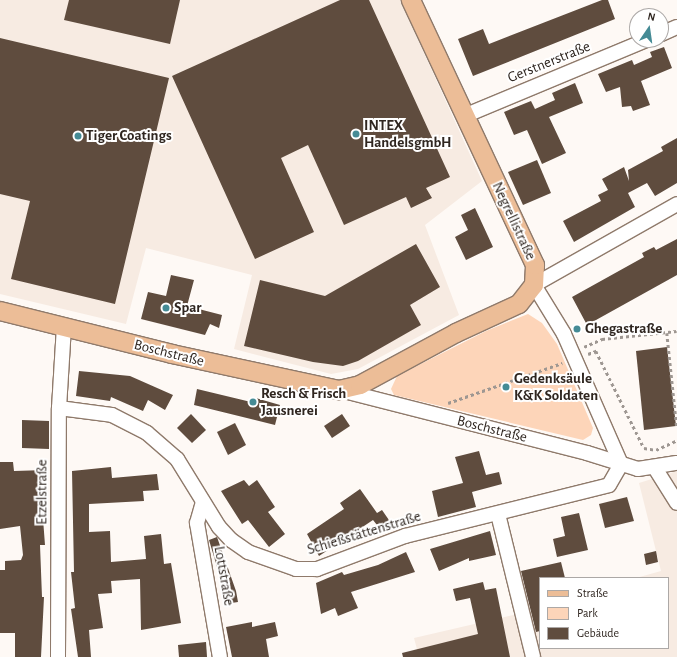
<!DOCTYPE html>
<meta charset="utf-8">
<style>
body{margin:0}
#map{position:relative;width:677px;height:657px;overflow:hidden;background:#fef9f5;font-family:"Alegreya Sans",sans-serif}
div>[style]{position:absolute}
.built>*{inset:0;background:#f7ebe2}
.green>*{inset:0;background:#fdd5b9}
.building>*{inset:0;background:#5f4c3e}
.path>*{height:2.5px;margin-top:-1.25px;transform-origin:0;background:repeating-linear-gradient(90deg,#9e9792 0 3px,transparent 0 6px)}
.roads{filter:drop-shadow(1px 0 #8f7a6b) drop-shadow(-1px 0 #8f7a6b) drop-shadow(0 1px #8f7a6b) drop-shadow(0 -1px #8f7a6b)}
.minor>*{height:14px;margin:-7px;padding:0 7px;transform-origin:7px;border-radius:7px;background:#fff}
.major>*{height:18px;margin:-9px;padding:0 9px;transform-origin:9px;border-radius:9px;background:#ecbd97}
.dots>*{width:11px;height:11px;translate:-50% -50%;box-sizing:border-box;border:2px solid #fff;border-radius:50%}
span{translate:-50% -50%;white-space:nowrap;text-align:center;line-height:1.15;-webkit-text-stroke:4px #fff;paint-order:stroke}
.street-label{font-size:15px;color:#2f2620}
.poi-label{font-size:15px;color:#2f2620;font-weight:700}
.left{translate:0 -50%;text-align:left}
.legend{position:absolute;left:539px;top:577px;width:130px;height:72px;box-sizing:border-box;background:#fff;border:1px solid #aca8a6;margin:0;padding:5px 7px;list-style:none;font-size:12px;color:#2f2620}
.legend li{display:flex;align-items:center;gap:8px;height:20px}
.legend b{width:20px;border:1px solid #aca8a6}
.north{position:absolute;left:629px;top:8px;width:40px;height:40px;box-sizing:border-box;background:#fff;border:1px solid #aca8a6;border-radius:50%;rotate:13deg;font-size:11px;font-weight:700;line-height:16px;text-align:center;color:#2f2620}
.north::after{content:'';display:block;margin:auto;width:14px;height:18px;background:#458b95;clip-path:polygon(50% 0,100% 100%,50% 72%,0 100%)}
</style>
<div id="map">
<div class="built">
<div style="clip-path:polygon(0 0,400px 0,482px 181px,425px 225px,459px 315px,358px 369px,331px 374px,234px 349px,252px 275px,146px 248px,126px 324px,0 294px)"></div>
<div style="clip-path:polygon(677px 471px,677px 657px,419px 657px,414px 638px,513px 615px,532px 628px,540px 626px,540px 648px,668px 648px,668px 578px,636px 578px,661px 571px,639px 483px)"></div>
</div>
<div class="green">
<div style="clip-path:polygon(528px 314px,542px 323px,557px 344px,593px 428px,591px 435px,583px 440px,394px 395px,391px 389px,397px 376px,486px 331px)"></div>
</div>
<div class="building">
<div style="clip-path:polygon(69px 0,180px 0,170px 44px,64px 20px)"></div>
<div style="clip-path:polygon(340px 0,369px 0,450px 177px,426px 188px,432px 198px,411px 208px,406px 197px,344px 225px,308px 145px,281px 158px,314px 232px,255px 259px,172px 76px)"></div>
<div style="clip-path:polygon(602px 0,608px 0,615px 19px,473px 76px,458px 39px,483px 29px,489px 44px)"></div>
<div style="clip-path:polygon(0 38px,169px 78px,115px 304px,11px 279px,30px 201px,0 194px)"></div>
<div style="clip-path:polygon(664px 47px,672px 68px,641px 81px,650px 105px,633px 111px,631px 106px,622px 107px,620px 87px,606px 92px,598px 74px,632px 60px,634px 65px,652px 57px,650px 52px)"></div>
<div style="clip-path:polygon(575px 83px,583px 103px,549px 117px,566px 153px,542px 164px,527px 130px,514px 135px,504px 112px,531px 101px,535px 109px,555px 100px,552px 93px)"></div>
<div style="clip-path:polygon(677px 138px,677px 183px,655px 196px,647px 183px,628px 193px,635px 207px,574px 242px,563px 221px,601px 201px,598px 195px,608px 190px,602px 179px,624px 167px,629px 181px,628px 170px,663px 151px,661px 147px)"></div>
<div style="clip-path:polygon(537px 160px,551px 193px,523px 205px,508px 172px)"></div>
<div style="clip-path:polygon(475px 208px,493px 247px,466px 260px,455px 237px,468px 230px,461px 215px)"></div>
<div style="clip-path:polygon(677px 239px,677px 275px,587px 325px,572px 297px,644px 257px,642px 253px,654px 247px,656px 250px)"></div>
<div style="clip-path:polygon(416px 244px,440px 287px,410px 305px,421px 325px,358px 361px,343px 366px,313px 362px,244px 346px,260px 280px,325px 296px)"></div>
<div style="clip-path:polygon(171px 275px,194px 280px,187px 306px,222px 315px,219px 328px,210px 324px,205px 335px,141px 319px,148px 292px,166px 296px)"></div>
<div style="clip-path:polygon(667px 347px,676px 426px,644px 430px,636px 351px)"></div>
<div style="clip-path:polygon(79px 371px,130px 376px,173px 395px,165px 410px,148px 400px,143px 411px,111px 397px,110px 401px,76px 396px)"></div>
<div style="clip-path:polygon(197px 389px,251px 402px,252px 397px,280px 405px,275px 425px,194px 405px)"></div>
<div style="clip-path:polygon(191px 414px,206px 430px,192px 443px,177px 428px)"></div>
<div style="clip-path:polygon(342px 414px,350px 426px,332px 438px,324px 426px)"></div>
<div style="clip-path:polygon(22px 420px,49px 421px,49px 449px,22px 448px)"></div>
<div style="clip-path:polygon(235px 423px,246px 445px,228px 455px,217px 432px)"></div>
<div style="clip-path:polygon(479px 451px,486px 475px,499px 472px,502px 484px,472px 492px,476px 507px,438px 517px,432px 491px,463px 483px,455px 457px)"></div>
<div style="clip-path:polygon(0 462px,13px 462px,14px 471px,46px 470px,47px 491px,41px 492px,45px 545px,40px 545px,42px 597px,44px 597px,41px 657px,15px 657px,15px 633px,0 633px,0 570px,5px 570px,5px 561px,21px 560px,23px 555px,20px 526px,0 529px)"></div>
<div style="clip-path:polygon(111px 467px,112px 478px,157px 474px,159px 490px,143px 491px,144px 501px,89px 504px,89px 532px,110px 531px,111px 562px,146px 559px,144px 536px,161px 534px,164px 564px,171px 563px,181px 623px,141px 630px,140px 579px,111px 581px,112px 593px,98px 594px,103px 628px,89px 630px,91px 657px,78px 657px,71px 609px,75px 608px,71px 572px,74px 572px,72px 471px)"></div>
<div style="clip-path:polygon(244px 480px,249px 486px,257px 480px,275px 507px,268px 512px,285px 534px,269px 547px,248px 520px,242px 524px,221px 491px)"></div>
<div style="clip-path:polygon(360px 489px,377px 513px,382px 510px,391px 523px,381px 530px,373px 520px,319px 556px,307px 534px,344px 509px,340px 503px)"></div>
<div style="clip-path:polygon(627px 497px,634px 521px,605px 528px,599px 504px)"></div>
<div style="clip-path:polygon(579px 513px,588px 550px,557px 557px,553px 539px,565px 536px,561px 517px)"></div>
<div style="clip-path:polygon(490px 531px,496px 555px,469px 561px,469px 558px,439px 571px,430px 549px)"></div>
<div style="clip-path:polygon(217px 537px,236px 591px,238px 602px,225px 604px,220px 577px,209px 540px)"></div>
<div style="clip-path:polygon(656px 551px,658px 562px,646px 565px,644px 554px)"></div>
<div style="clip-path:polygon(406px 552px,415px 572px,351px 592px,358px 608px,338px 616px,335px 608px,321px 614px,316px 583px,342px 572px,344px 575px,378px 565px)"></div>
<div style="clip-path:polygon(561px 562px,565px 578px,540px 578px,540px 631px,536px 632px,521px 571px)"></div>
<div style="clip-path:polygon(483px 582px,485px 590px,496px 588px,510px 657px,403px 657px,402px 653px,478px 634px,470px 598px,456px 601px,453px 589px)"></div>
<div style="clip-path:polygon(252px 622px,252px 627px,275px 622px,278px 636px,266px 639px,269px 657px,232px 657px,226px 627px)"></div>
<div style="clip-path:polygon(206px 642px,207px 657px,179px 657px,178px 645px)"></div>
</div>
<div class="path">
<div style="left:667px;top:333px;width:96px;rotate:84deg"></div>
<div style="left:584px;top:347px;width:20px;rotate:-24deg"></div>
<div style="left:602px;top:339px;width:75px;rotate:-6.1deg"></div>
<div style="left:588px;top:354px;width:9px;rotate:-21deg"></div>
<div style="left:596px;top:351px;width:108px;rotate:63.7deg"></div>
<div style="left:644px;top:448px;width:12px;rotate:9deg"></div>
<div style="left:656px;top:450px;width:23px;rotate:-25deg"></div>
<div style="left:448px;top:403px;width:121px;rotate:-19.3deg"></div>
</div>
<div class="roads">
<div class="minor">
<div style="left:661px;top:34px;width:17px;rotate:-24deg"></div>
<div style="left:464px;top:116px;width:198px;rotate:-22.6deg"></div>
<div style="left:340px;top:390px;width:255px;rotate:14.3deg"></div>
<div style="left:587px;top:453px;width:53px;rotate:17.4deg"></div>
<div style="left:638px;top:469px;width:39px;rotate:-9deg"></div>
<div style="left:59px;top:408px;width:53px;rotate:7.5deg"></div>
<div style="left:112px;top:415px;width:39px;rotate:27deg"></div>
<div style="left:147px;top:433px;width:40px;rotate:41deg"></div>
<div style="left:177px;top:459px;width:80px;rotate:58.3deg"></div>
<div style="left:219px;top:527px;width:18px;rotate:47deg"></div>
<div style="left:231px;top:540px;width:21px;rotate:35deg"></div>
<div style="left:248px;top:552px;width:51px;rotate:19.5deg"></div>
<div style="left:296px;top:569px;width:21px"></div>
<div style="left:317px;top:569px;width:94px;rotate:-20.6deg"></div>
<div style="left:405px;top:536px;width:210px;rotate:-14deg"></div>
<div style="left:609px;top:485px;width:24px;rotate:-60deg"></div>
<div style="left:621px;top:464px;width:142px;rotate:-113.7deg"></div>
<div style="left:564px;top:334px;width:57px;rotate:-121.5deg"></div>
<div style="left:534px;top:285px;width:164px;rotate:-29.5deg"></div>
<div style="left:655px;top:468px;width:41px;rotate:57.8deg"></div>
<div style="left:203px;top:502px;width:22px;rotate:106deg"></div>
<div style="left:197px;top:523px;width:136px;rotate:80.3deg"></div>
<div style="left:498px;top:514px;width:147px;rotate:76.2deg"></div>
<div style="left:58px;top:657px;width:249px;rotate:-89.8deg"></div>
<div style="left:59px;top:408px;width:81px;rotate:-86.5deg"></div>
</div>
<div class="major">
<div style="left:0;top:311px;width:177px;rotate:14deg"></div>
<div style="left:172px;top:354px;width:171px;rotate:12.2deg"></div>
<div style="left:339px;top:390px;width:22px;rotate:-13deg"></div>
<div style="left:360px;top:385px;width:109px;rotate:-28.4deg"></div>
<div style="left:456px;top:333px;width:69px;rotate:-24.7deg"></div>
<div style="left:519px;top:304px;width:24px;rotate:-52deg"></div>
<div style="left:534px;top:285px;width:20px;rotate:-87deg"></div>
<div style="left:535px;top:265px;width:293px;rotate:-115.1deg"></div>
</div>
</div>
<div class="dots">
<div style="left:356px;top:134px;background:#458b95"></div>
<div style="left:78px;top:136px;background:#458b95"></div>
<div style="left:166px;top:308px;background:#458b95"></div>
<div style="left:577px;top:329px;background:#458b95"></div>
<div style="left:506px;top:387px;background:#458b95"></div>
<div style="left:253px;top:402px;background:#458b95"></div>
</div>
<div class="street-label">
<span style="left:549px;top:62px;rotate:-22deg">Gerstnerstraße</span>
<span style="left:514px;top:221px;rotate:65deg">Negrellistraße</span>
<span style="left:169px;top:353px;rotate:14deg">Boschstraße</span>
<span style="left:492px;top:429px;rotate:14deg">Boschstraße</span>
<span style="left:42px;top:492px;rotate:-90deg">Etzelstraße</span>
<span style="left:364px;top:533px;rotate:-17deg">Schießstättenstraße</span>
<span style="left:224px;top:576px;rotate:80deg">Lottstraße</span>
</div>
<div class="poi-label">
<span class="left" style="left:364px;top:134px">INTEX<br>HandelsgmbH</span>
<span class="left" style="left:86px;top:136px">Tiger Coatings</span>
<span class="left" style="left:174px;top:308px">Spar</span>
<span class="left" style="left:585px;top:329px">Ghegastraße</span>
<span class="left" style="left:514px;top:387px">Gedenksäule<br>K&amp;K Soldaten</span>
<span class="left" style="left:261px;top:402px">Resch &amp; Frisch<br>Jausnerei</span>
</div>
<ul class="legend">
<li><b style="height:5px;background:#ecbd97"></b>Straße</li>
<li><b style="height:11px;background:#fdd5b9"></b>Park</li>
<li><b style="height:11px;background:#5f4c3e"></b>Gebäude</li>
</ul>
<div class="north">N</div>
</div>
